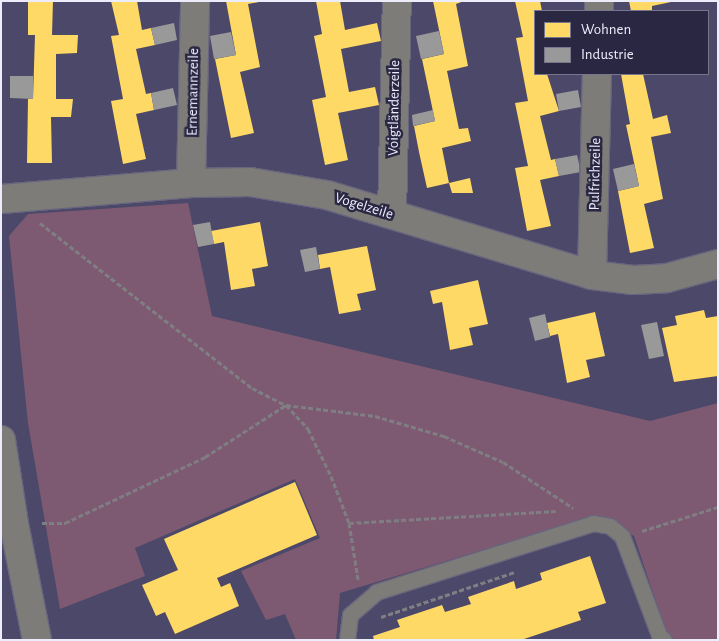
<!DOCTYPE html>
<meta charset="utf-8">
<style>
body{margin:0}
#map{position:relative;width:719px;height:641px;overflow:hidden;background:#4c4869;font-family:"Alegreya Sans",sans-serif}
div>[style]{position:absolute}
.green>*{inset:0;background:#7d5a71}
.homes>*{inset:0;background:#ffd966}
.industry>*{inset:0;background:#999}
.path>*{height:3px;margin-top:-1.5px;transform-origin:0;background:repeating-linear-gradient(90deg,#7f7e82 0 5px,transparent 0 7.5px)}
.roads{filter:drop-shadow(1px 0 #68657e) drop-shadow(-1px 0 #68657e) drop-shadow(0 1px #68657e) drop-shadow(0 -1px #68657e)}
.service>*{height:15px;margin:-7.5px;padding:0 7.5px;transform-origin:7.5px;border-radius:7.5px;background:#7d7c79}
.minor>*{height:28px;margin:-14px;padding:0 14px;transform-origin:14px;border-radius:14px;background:#7d7c79}
span{translate:-50% -50%;white-space:nowrap;text-align:center;line-height:1.15;-webkit-text-stroke:5px #2a2743;paint-order:stroke}
.street-label{font-size:15px;color:#ececfb}
.frame{position:absolute;inset:0;border:2px solid #ececfb;pointer-events:none}
.legend{position:absolute;left:534px;top:10px;width:175px;height:65px;box-sizing:border-box;background:#2a2743;border:1px solid #78768d;margin:0;padding:6px 9px;list-style:none;font-size:15px;color:#ececfb}
.legend li{display:flex;align-items:center;gap:10px;height:25px}
.legend b{width:25px;border:1px solid #78768d}
</style>
<div id="map">
<div class="green">
<div style="clip-path:polygon(188px 203px,212px 316px,650px 421px,718px 403px,718px 640px,675px 640px,666px 632px,634px 536px,596px 516px,340px 593px,336px 640px,296px 640px,285px 614px,266px 620px,241px 571px,320px 538px,295px 479px,135px 548px,145px 576px,60px 609px,28px 423px,9px 236px,28px 214px)"></div>
</div>
<div class="homes">
<div style="clip-path:polygon(28px 1px,53px 1px,52px 35px,78px 35px,77px 53px,56px 54px,56px 99px,73px 99px,71px 117px,51px 117px,52px 163px,27px 163px,28px 99px,33px 99px,35px 35px,28px 35px)"></div>
<div style="clip-path:polygon(111px 1px,137px 1px,142px 30px,151px 28px,155px 45px,136px 49px,146px 94px,151px 93px,154px 110px,136px 114px,146px 159px,123px 164px,111px 101px,123px 99px,111px 36px,119px 35px)"></div>
<div style="clip-path:polygon(226px 1px,259px 2px,248px 4px,260px 67px,240px 72px,254px 133px,231px 138px,215px 59px,236px 55px)"></div>
<div style="clip-path:polygon(316px 1px,340px 1px,345px 30px,377px 23px,381px 41px,341px 49px,349px 92px,375px 87px,379px 105px,338px 113px,348px 160px,325px 165px,312px 100px,326px 97px,314px 36px,322px 34px)"></div>
<div style="clip-path:polygon(433px 1px,464px 1px,456px 4px,468px 66px,447px 71px,459px 129px,468px 128px,471px 141px,442px 148px,449px 183px,470px 178px,473px 193px,452px 193px,449px 183px,427px 188px,419px 152px,414px 126px,435px 121px,422px 59px,444px 54px)"></div>
<div style="clip-path:polygon(515px 1px,540px 1px,542px 11px,535px 11px,535px 74px,547px 74px,559px 111px,540px 116px,551px 160px,555px 159px,559px 176px,540px 180px,551px 226px,527px 231px,515px 168px,528px 166px,515px 103px,528px 101px,516px 38px,523px 37px)"></div>
<div style="clip-path:polygon(629px 1px,671px 1px,671px 2px,652px 6px,652px 11px,631px 11px)"></div>
<div style="clip-path:polygon(621px 74px,643px 74px,653px 119px,667px 115px,671px 133px,651px 137px,663px 199px,644px 204px,654px 248px,630px 253px,618px 191px,639px 186px,626px 125px,630px 124px)"></div>
<div style="clip-path:polygon(260px 222px,268px 266px,252px 269px,255px 286px,231px 290px,224px 242px,214px 244px,211px 231px)"></div>
<div style="clip-path:polygon(367px 246px,376px 290px,357px 294px,361px 310px,339px 314px,330px 267px,320px 269px,318px 255px)"></div>
<div style="clip-path:polygon(478px 280px,488px 324px,469px 328px,473px 345px,450px 350px,442px 302px,433px 304px,430px 291px)"></div>
<div style="clip-path:polygon(704px 310px,706px 318px,718px 316px,718px 376px,674px 382px,662px 328px,677px 325px,675px 316px)"></div>
<div style="clip-path:polygon(595px 312px,605px 356px,586px 360px,590px 377px,567px 383px,558px 334px,550px 336px,547px 323px)"></div>
<div style="clip-path:polygon(295px 482px,317px 535px,217px 578px,221px 587px,230px 583px,239px 606px,175px 634px,165px 612px,156px 616px,142px 585px,178px 570px,164px 539px)"></div>
<div style="clip-path:polygon(590px 556px,606px 603px,578px 612px,581px 620px,521px 640px,374px 640px,373px 636px,400px 627px,397px 620px,442px 605px,445px 612px,471px 604px,468px 597px,514px 581px,516px 589px,542px 580px,540px 573px)"></div>
</div>
<div class="industry">
<div style="clip-path:polygon(174px 23px,177px 40px,155px 45px,151px 28px)"></div>
<div style="clip-path:polygon(439px 31px,444px 54px,421px 59px,416px 36px)"></div>
<div style="clip-path:polygon(231px 32px,236px 55px,214px 59px,210px 36px)"></div>
<div style="clip-path:polygon(10px 76px,33px 76px,33px 99px,10px 98px)"></div>
<div style="clip-path:polygon(173px 88px,177px 105px,154px 110px,151px 93px)"></div>
<div style="clip-path:polygon(578px 90px,581px 107px,559px 111px,556px 94px)"></div>
<div style="clip-path:polygon(433px 110px,435px 121px,413px 126px,412px 115px)"></div>
<div style="clip-path:polygon(577px 155px,581px 172px,559px 176px,555px 159px)"></div>
<div style="clip-path:polygon(634px 164px,639px 186px,618px 191px,613px 169px)"></div>
<div style="clip-path:polygon(210px 222px,214px 244px,198px 247px,193px 225px)"></div>
<div style="clip-path:polygon(316px 247px,320px 269px,305px 272px,300px 250px)"></div>
<div style="clip-path:polygon(545px 314px,550px 337px,535px 341px,529px 318px)"></div>
<div style="clip-path:polygon(657px 322px,664px 356px,649px 359px,641px 325px)"></div>
</div>
<div class="path">
<div style="left:40px;top:223px;width:269px;rotate:37.9deg"></div>
<div style="left:252px;top:388px;width:38px;rotate:27deg"></div>
<div style="left:286px;top:405px;width:33px;rotate:47deg"></div>
<div style="left:308px;top:429px;width:52px;rotate:63.9deg"></div>
<div style="left:331px;top:476px;width:50px;rotate:69deg"></div>
<div style="left:349px;top:523px;width:57px;rotate:80.9deg"></div>
<div style="left:42px;top:523px;width:23px"></div>
<div style="left:65px;top:523px;width:155px;rotate:-25.2deg"></div>
<div style="left:205px;top:457px;width:96px;rotate:-32.7deg"></div>
<div style="left:286px;top:405px;width:90px;rotate:7deg"></div>
<div style="left:375px;top:416px;width:72px;rotate:16.2deg"></div>
<div style="left:444px;top:436px;width:64px;rotate:23.8deg"></div>
<div style="left:503px;top:462px;width:84px;rotate:33.3deg"></div>
<div style="left:349px;top:523px;width:207px;rotate:-3.3deg"></div>
<div style="left:642px;top:531px;width:80px;rotate:-17.5deg"></div>
<div style="left:381px;top:617px;width:141px;rotate:-18.6deg"></div>
</div>
<div class="roads">
<div class="service">
<div style="left:347px;top:640px;width:25px;rotate:-83deg"></div>
<div style="left:350px;top:615px;width:35px;rotate:-41deg"></div>
<div style="left:376px;top:592px;width:228px;rotate:-17.6deg"></div>
<div style="left:593px;top:523px;width:17px;rotate:10deg"></div>
<div style="left:610px;top:526px;width:16px;rotate:40deg"></div>
<div style="left:622px;top:536px;width:106px;rotate:69.5deg"></div>
<div style="left:659px;top:635px;width:7px;rotate:45deg"></div>
</div>
<div class="minor">
<div style="left:599px;top:11px;width:10px;rotate:-90deg"></div>
<div style="left:191px;top:183px;width:182px;rotate:-88.7deg"></div>
<div style="left:1px;top:199px;width:191px;rotate:-4.8deg"></div>
<div style="left:191px;top:183px;width:59px;rotate:-1deg"></div>
<div style="left:250px;top:182px;width:78px;rotate:9.6deg"></div>
<div style="left:327px;top:195px;width:277px;rotate:16.8deg"></div>
<div style="left:592px;top:275px;width:41px;rotate:7deg"></div>
<div style="left:633px;top:280px;width:34px;rotate:-3deg"></div>
<div style="left:667px;top:278px;width:53px;rotate:-15.4deg"></div>
<div style="left:392px;top:214px;width:213px;rotate:-88.7deg"></div>
<div style="left:592px;top:275px;width:201px;rotate:-88.6deg"></div>
<div style="left:1px;top:440px;width:85px;rotate:81.2deg"></div>
<div style="left:14px;top:524px;width:118px;rotate:78.8deg"></div>
</div>
</div>
<div class="street-label">
<span style="left:193px;top:92px;rotate:-89deg">Ernemannzeile</span>
<span style="left:394px;top:108px;rotate:-89deg">Voigtländerzeile</span>
<span style="left:595px;top:174px;rotate:-89deg">Pulfrichzeile</span>
<span style="left:364px;top:206px;rotate:17deg">Vogelzeile</span>
</div>
<div class="frame"></div>
<ul class="legend">
<li><b style="height:14px;background:#ffd966"></b>Wohnen</li>
<li><b style="height:14px;background:#999"></b>Industrie</li>
</ul>
</div>
